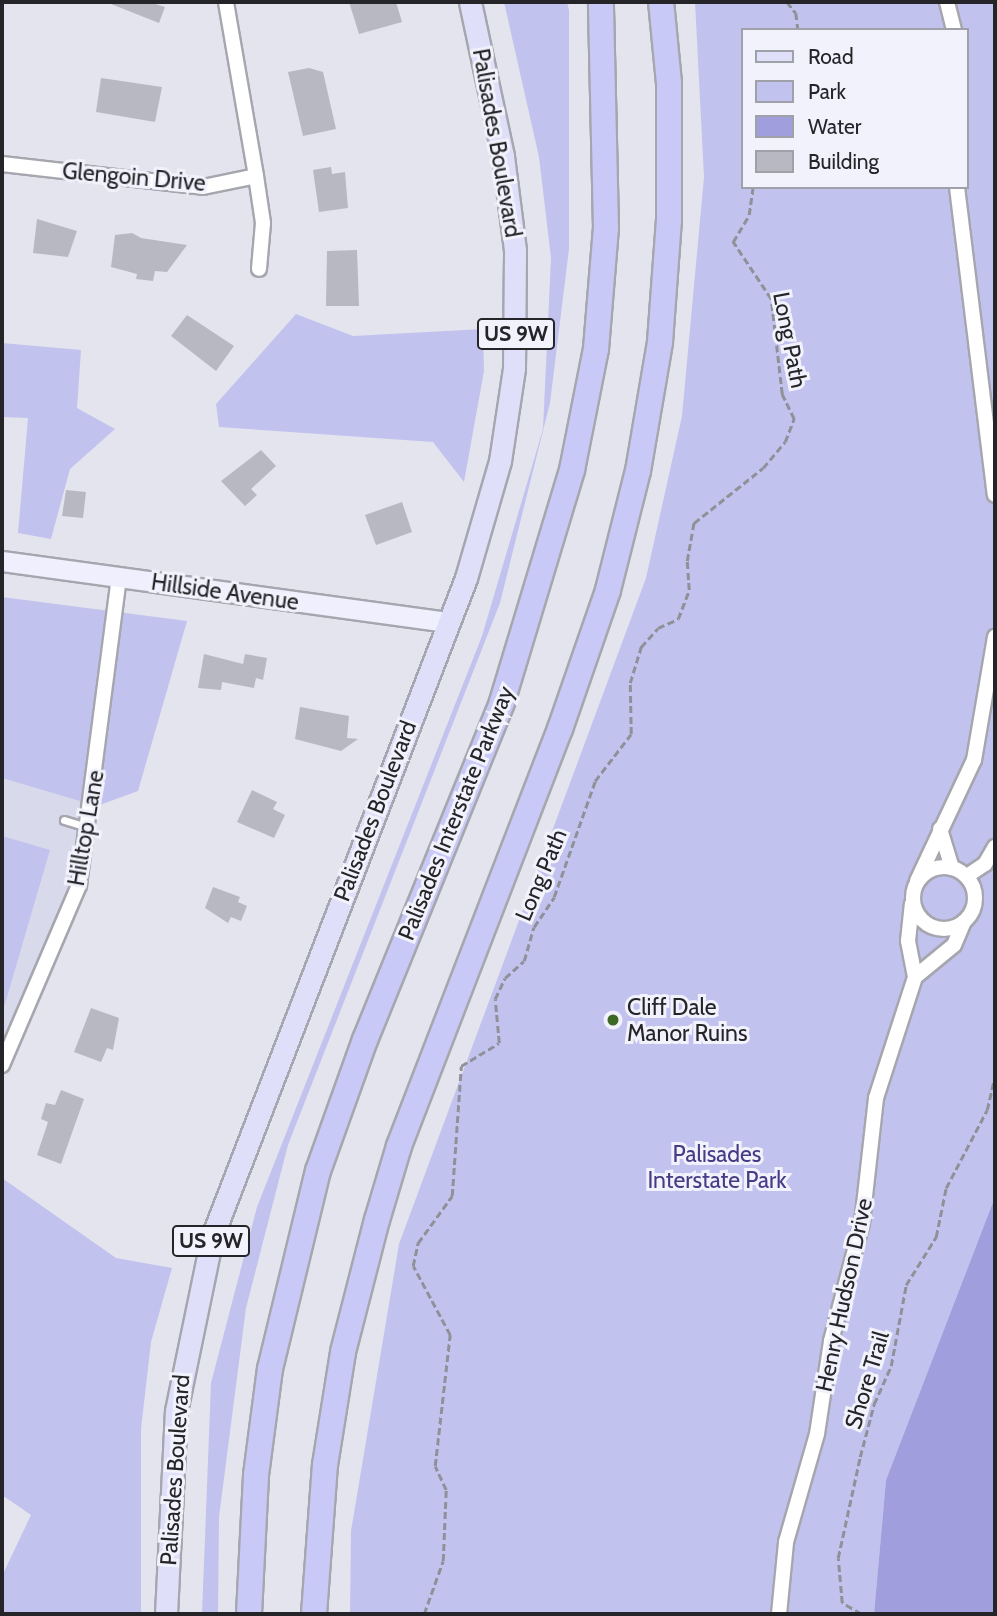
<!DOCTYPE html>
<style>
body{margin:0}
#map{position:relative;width:997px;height:1616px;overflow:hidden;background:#e4e4ee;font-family:Cabin,sans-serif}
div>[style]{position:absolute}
.built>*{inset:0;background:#d8d9ea}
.green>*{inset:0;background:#c2c2ef}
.water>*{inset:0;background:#a09edc}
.building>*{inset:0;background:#b8b8c2}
.path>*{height:2.5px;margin-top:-1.25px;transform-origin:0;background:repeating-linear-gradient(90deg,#909098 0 7px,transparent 0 10.5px)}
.roads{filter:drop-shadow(2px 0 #a6a6af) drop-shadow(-2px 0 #a6a6af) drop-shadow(0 2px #a6a6af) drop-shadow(0 -2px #a6a6af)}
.lane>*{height:7px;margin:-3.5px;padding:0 3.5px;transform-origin:3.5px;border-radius:3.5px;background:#fff}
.street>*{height:14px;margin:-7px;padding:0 7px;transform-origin:7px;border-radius:7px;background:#fff}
.street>.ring{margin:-7px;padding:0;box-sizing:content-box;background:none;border:14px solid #fff;border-radius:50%}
.secondary>*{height:19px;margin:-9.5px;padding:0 9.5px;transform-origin:9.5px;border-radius:9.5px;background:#efeffd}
.primary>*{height:21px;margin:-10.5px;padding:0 10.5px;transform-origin:10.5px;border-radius:10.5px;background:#dfdffa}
.highway>*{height:24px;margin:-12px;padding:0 12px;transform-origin:12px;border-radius:12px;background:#c9c9f7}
.dots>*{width:19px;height:19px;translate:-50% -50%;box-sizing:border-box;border:4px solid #f2f2fc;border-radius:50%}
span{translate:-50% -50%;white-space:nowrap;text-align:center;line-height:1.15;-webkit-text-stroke:6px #f2f2fc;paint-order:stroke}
.shield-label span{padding:2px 5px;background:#f2f2fc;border:2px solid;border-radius:5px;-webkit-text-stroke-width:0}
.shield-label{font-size:21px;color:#252529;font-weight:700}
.street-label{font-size:23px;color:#252529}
.poi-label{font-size:23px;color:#252529}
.left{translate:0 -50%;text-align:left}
.park-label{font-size:23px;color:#453b86}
.frame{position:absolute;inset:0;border:4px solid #252529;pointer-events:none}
.legend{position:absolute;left:741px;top:28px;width:228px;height:161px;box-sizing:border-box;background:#f2f2fc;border:2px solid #a0a0a8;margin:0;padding:9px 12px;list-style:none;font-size:21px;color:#252529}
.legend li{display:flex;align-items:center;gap:14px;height:35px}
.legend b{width:35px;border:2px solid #a0a0a8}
</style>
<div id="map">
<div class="built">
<div style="clip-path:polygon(2px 778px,93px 804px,85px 856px,2px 1065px)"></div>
</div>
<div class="green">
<div style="clip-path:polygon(504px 2px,567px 2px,569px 10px,569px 249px,550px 403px,500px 603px,288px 1145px,246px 1308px,219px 1517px,218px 1614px,202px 1614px,211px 1383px,257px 1207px,482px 636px,543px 429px,551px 258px,539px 157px)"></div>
<div style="clip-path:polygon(evenodd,695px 2px,995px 2px,995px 1197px,886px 1480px,874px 1614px,350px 1614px,351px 1531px,399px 1244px,646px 578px,682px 416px,704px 177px,695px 2px,743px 30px,967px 30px,967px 187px,743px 187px,743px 30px)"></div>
<div style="clip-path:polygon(296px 314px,353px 336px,483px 329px,484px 371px,464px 482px,433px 442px,219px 427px,216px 404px)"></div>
<div style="clip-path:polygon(2px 343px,81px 350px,77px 408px,115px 429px,70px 469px,51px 539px,18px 533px,28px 418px,2px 417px)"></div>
<div style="clip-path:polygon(2px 597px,187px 621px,138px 791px,97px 806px,2px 778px)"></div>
<div style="clip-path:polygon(2px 836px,50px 850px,2px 1014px)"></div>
<div style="clip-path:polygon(2px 1178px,116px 1258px,172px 1268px,151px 1342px,141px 1429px,141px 1614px,2px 1614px,2px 1576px,31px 1515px,2px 1495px)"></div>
</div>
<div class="water">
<div style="clip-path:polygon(995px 1197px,995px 1614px,874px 1614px,886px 1480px)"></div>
</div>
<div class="building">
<div style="clip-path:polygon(149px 2px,165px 7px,159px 23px,111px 4px)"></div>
<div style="clip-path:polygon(349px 2px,396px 2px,402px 22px,359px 34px)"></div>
<div style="clip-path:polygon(309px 68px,323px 72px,336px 129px,303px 136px,288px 72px)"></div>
<div style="clip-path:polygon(101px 78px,162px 87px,155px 122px,96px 112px)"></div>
<div style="clip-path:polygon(331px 167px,332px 174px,345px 172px,348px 208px,319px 212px,313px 170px)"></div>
<div style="clip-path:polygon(37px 219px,77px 231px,68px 257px,33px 253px)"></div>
<div style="clip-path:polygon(132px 233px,141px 238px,187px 245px,167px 272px,155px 271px,153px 281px,136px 279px,137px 274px,111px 267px,115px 235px)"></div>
<div style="clip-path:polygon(357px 250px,359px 306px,326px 306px,327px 251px)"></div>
<div style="clip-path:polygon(187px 315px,234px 346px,216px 371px,171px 336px)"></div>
<div style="clip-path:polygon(261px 450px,276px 466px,251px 489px,257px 495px,245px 506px,221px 481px)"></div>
<div style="clip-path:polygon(66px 490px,86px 492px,83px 518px,62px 516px)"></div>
<div style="clip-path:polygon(402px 502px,412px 532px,376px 545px,365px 515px)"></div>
<div style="clip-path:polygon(204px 654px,243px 664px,245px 654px,267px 658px,263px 680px,256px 678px,254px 688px,222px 682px,221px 690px,198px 688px)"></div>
<div style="clip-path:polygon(300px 707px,349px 716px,347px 738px,358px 739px,341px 751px,295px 739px)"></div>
<div style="clip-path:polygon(252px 790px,277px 802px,273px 809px,285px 815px,274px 838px,237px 822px)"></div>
<div style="clip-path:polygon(213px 887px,240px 897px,238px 902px,247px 906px,241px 921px,231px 917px,228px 923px,205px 908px)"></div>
<div style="clip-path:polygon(91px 1008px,119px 1018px,113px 1050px,107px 1048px,101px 1062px,74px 1052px)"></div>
<div style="clip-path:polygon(61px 1090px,84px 1099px,61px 1164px,37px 1155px,48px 1122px,41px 1119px,46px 1103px,55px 1105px)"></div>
</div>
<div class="path">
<div style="left:787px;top:2px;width:14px;rotate:51deg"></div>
<div style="left:796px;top:13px;width:17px;rotate:83deg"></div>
<div style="left:424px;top:1614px;width:56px;rotate:-70.3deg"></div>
<div style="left:443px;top:1561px;width:71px;rotate:-87.6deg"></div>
<div style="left:446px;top:1490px;width:26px;rotate:-115deg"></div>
<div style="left:435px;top:1466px;width:132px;rotate:-83.5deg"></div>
<div style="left:450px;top:1335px;width:78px;rotate:-118.2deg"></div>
<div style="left:413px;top:1266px;width:24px;rotate:-78deg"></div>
<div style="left:418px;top:1243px;width:58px;rotate:-54.1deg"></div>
<div style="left:452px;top:1196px;width:130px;rotate:-86deg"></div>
<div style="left:461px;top:1066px;width:44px;rotate:-31.2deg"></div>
<div style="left:499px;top:1043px;width:44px;rotate:-95.2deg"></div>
<div style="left:495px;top:999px;width:23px;rotate:-65deg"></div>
<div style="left:505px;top:978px;width:25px;rotate:-42deg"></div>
<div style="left:524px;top:961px;width:35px;rotate:-74deg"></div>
<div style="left:534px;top:927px;width:36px;rotate:-56deg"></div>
<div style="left:554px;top:897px;width:123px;rotate:-70.5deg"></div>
<div style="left:595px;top:781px;width:59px;rotate:-52.5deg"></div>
<div style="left:631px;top:734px;width:51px;rotate:-91.1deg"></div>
<div style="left:630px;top:683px;width:38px;rotate:-73deg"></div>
<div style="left:641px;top:647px;width:25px;rotate:-48deg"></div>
<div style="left:658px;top:628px;width:22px;rotate:-24deg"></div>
<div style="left:678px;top:619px;width:31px;rotate:-69deg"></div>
<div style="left:689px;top:590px;width:29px;rotate:-94deg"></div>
<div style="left:687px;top:561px;width:39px;rotate:-80deg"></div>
<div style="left:694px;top:523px;width:88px;rotate:-38.6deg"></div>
<div style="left:763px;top:468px;width:34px;rotate:-50deg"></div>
<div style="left:785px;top:442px;width:25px;rotate:-69deg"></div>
<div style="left:794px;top:419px;width:28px;rotate:-116deg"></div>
<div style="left:782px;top:394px;width:96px;rotate:-96.6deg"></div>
<div style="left:771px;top:299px;width:69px;rotate:-123.7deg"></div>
<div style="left:733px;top:242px;width:31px;rotate:-59deg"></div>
<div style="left:749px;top:215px;width:28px;rotate:-82deg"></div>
<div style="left:861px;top:1614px;width:22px;rotate:-150deg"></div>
<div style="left:842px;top:1603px;width:45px;rotate:-95.1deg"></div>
<div style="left:838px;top:1558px;width:103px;rotate:-77.7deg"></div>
<div style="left:860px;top:1457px;width:55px;rotate:-75.2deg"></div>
<div style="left:874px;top:1404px;width:42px;rotate:-65.9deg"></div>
<div style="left:891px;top:1366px;width:82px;rotate:-79.5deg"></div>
<div style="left:906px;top:1285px;width:57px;rotate:-58deg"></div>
<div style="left:936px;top:1237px;width:50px;rotate:-78.5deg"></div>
<div style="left:946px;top:1188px;width:88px;rotate:-62.3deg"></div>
<div style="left:987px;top:1110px;width:35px;rotate:-77deg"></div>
</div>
<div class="roads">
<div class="lane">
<div style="left:64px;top:820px;width:24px;rotate:17deg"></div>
</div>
<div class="street">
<div style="left:947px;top:2px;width:29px;rotate:76deg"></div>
<div style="left:2px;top:164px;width:202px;rotate:6.5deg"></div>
<div style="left:203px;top:187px;width:54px;rotate:-11.7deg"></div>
<div style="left:256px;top:176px;width:177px;rotate:-99.8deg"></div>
<div style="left:256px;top:176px;width:48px;rotate:81.5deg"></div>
<div style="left:263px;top:223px;width:46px;rotate:95deg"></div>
<div style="left:957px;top:187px;width:310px;rotate:83deg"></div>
<div style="left:940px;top:829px;width:41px;rotate:72.9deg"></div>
<div class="ring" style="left:913px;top:867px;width:48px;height:48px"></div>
<div style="left:967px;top:876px;width:22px;rotate:-34deg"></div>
<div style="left:985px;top:864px;width:20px;rotate:-60deg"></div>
<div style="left:917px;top:881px;width:134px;rotate:-64.8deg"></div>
<div style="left:974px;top:760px;width:125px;rotate:-80.3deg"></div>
<div style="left:915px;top:977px;width:50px;rotate:-39.4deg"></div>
<div style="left:954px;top:945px;width:25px;rotate:-67deg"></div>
<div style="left:2px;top:1065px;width:196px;rotate:-66.8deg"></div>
<div style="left:79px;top:885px;width:310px;rotate:-82.6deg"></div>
<div style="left:779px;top:1614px;width:72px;rotate:-84.4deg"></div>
<div style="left:786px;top:1542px;width:112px;rotate:-74deg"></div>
<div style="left:817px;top:1434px;width:94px;rotate:-81.4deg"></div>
<div style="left:831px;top:1341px;width:122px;rotate:-75.3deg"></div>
<div style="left:862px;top:1223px;width:126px;rotate:-83.6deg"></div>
<div style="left:876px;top:1098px;width:127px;rotate:-72.1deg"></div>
<div style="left:915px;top:977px;width:37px;rotate:-101deg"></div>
<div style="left:908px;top:941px;width:37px;rotate:-84deg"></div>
</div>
<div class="secondary">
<div style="left:2px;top:561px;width:451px;rotate:7.8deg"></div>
</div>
<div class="primary">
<div style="left:166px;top:1614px;width:203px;rotate:-87.2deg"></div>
<div style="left:176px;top:1411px;width:178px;rotate:-78.3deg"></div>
<div style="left:212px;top:1237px;width:706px;rotate:-68.92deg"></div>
<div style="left:466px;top:578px;width:122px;rotate:-73.8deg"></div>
<div style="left:500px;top:461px;width:94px;rotate:-81.4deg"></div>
<div style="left:514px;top:368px;width:118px;rotate:-89.5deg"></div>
<div style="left:515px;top:250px;width:95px;rotate:-97.3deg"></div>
<div style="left:503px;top:156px;width:157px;rotate:-102.1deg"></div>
</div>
<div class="highway">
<div style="left:249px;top:1614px;width:139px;rotate:-87.1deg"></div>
<div style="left:256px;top:1475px;width:107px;rotate:-82.5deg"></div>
<div style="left:270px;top:1369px;width:204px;rotate:-76.4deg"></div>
<div style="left:318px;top:1171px;width:139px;rotate:-70.3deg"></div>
<div style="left:365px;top:1040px;width:365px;rotate:-67.9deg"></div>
<div style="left:502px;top:702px;width:242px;rotate:-73.2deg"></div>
<div style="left:572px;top:470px;width:123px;rotate:-78.8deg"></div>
<div style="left:596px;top:349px;width:121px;rotate:-85.3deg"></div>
<div style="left:606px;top:228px;width:226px;rotate:-91.3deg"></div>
<div style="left:314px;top:1614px;width:149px;rotate:-85.8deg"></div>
<div style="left:325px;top:1465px;width:114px;rotate:-80.9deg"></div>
<div style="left:343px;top:1352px;width:136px;rotate:-75.6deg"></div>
<div style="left:377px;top:1220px;width:77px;rotate:-73.4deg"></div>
<div style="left:399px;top:1146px;width:447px;rotate:-68.9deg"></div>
<div style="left:560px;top:729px;width:147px;rotate:-70.9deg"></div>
<div style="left:608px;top:590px;width:123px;rotate:-75.9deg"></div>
<div style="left:638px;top:471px;width:131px;rotate:-80.3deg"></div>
<div style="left:660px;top:342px;width:122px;rotate:-85.8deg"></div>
<div style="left:669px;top:220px;width:137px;rotate:-90deg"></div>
<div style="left:669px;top:83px;width:81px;rotate:-95.6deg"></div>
</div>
</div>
<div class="dots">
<div style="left:613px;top:1020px;background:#3d6724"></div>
</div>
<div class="shield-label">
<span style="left:516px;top:334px">US 9W</span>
<span style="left:211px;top:1241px">US 9W</span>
</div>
<div class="street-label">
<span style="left:497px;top:143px;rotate:80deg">Palisades Boulevard</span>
<span style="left:134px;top:177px;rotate:5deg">Glengoin Drive</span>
<span style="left:790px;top:340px;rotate:79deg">Long Path</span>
<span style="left:225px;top:592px;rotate:8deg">Hillside Avenue</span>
<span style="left:375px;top:811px;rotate:-69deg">Palisades Boulevard</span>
<span style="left:456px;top:813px;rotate:-68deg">Palisades Interstate Parkway</span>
<span style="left:86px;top:828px;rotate:-80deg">Hilltop Lane</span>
<span style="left:541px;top:875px;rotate:-67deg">Long Path</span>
<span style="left:844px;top:1295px;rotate:-78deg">Henry Hudson Drive</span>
<span style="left:867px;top:1380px;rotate:-73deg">Shore Trail</span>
<span style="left:175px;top:1470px;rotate:-86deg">Palisades Boulevard</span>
</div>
<div class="poi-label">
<span class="left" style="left:627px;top:1020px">Cliff Dale<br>Manor Ruins</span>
</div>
<div class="park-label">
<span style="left:717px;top:1167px">Palisades<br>Interstate Park</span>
</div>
<div class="frame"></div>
<ul class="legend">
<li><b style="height:9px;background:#dfdffa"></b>Road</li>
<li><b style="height:19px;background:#c2c2ef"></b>Park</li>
<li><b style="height:19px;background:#a09edc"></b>Water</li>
<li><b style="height:19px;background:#b8b8c2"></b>Building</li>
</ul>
</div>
